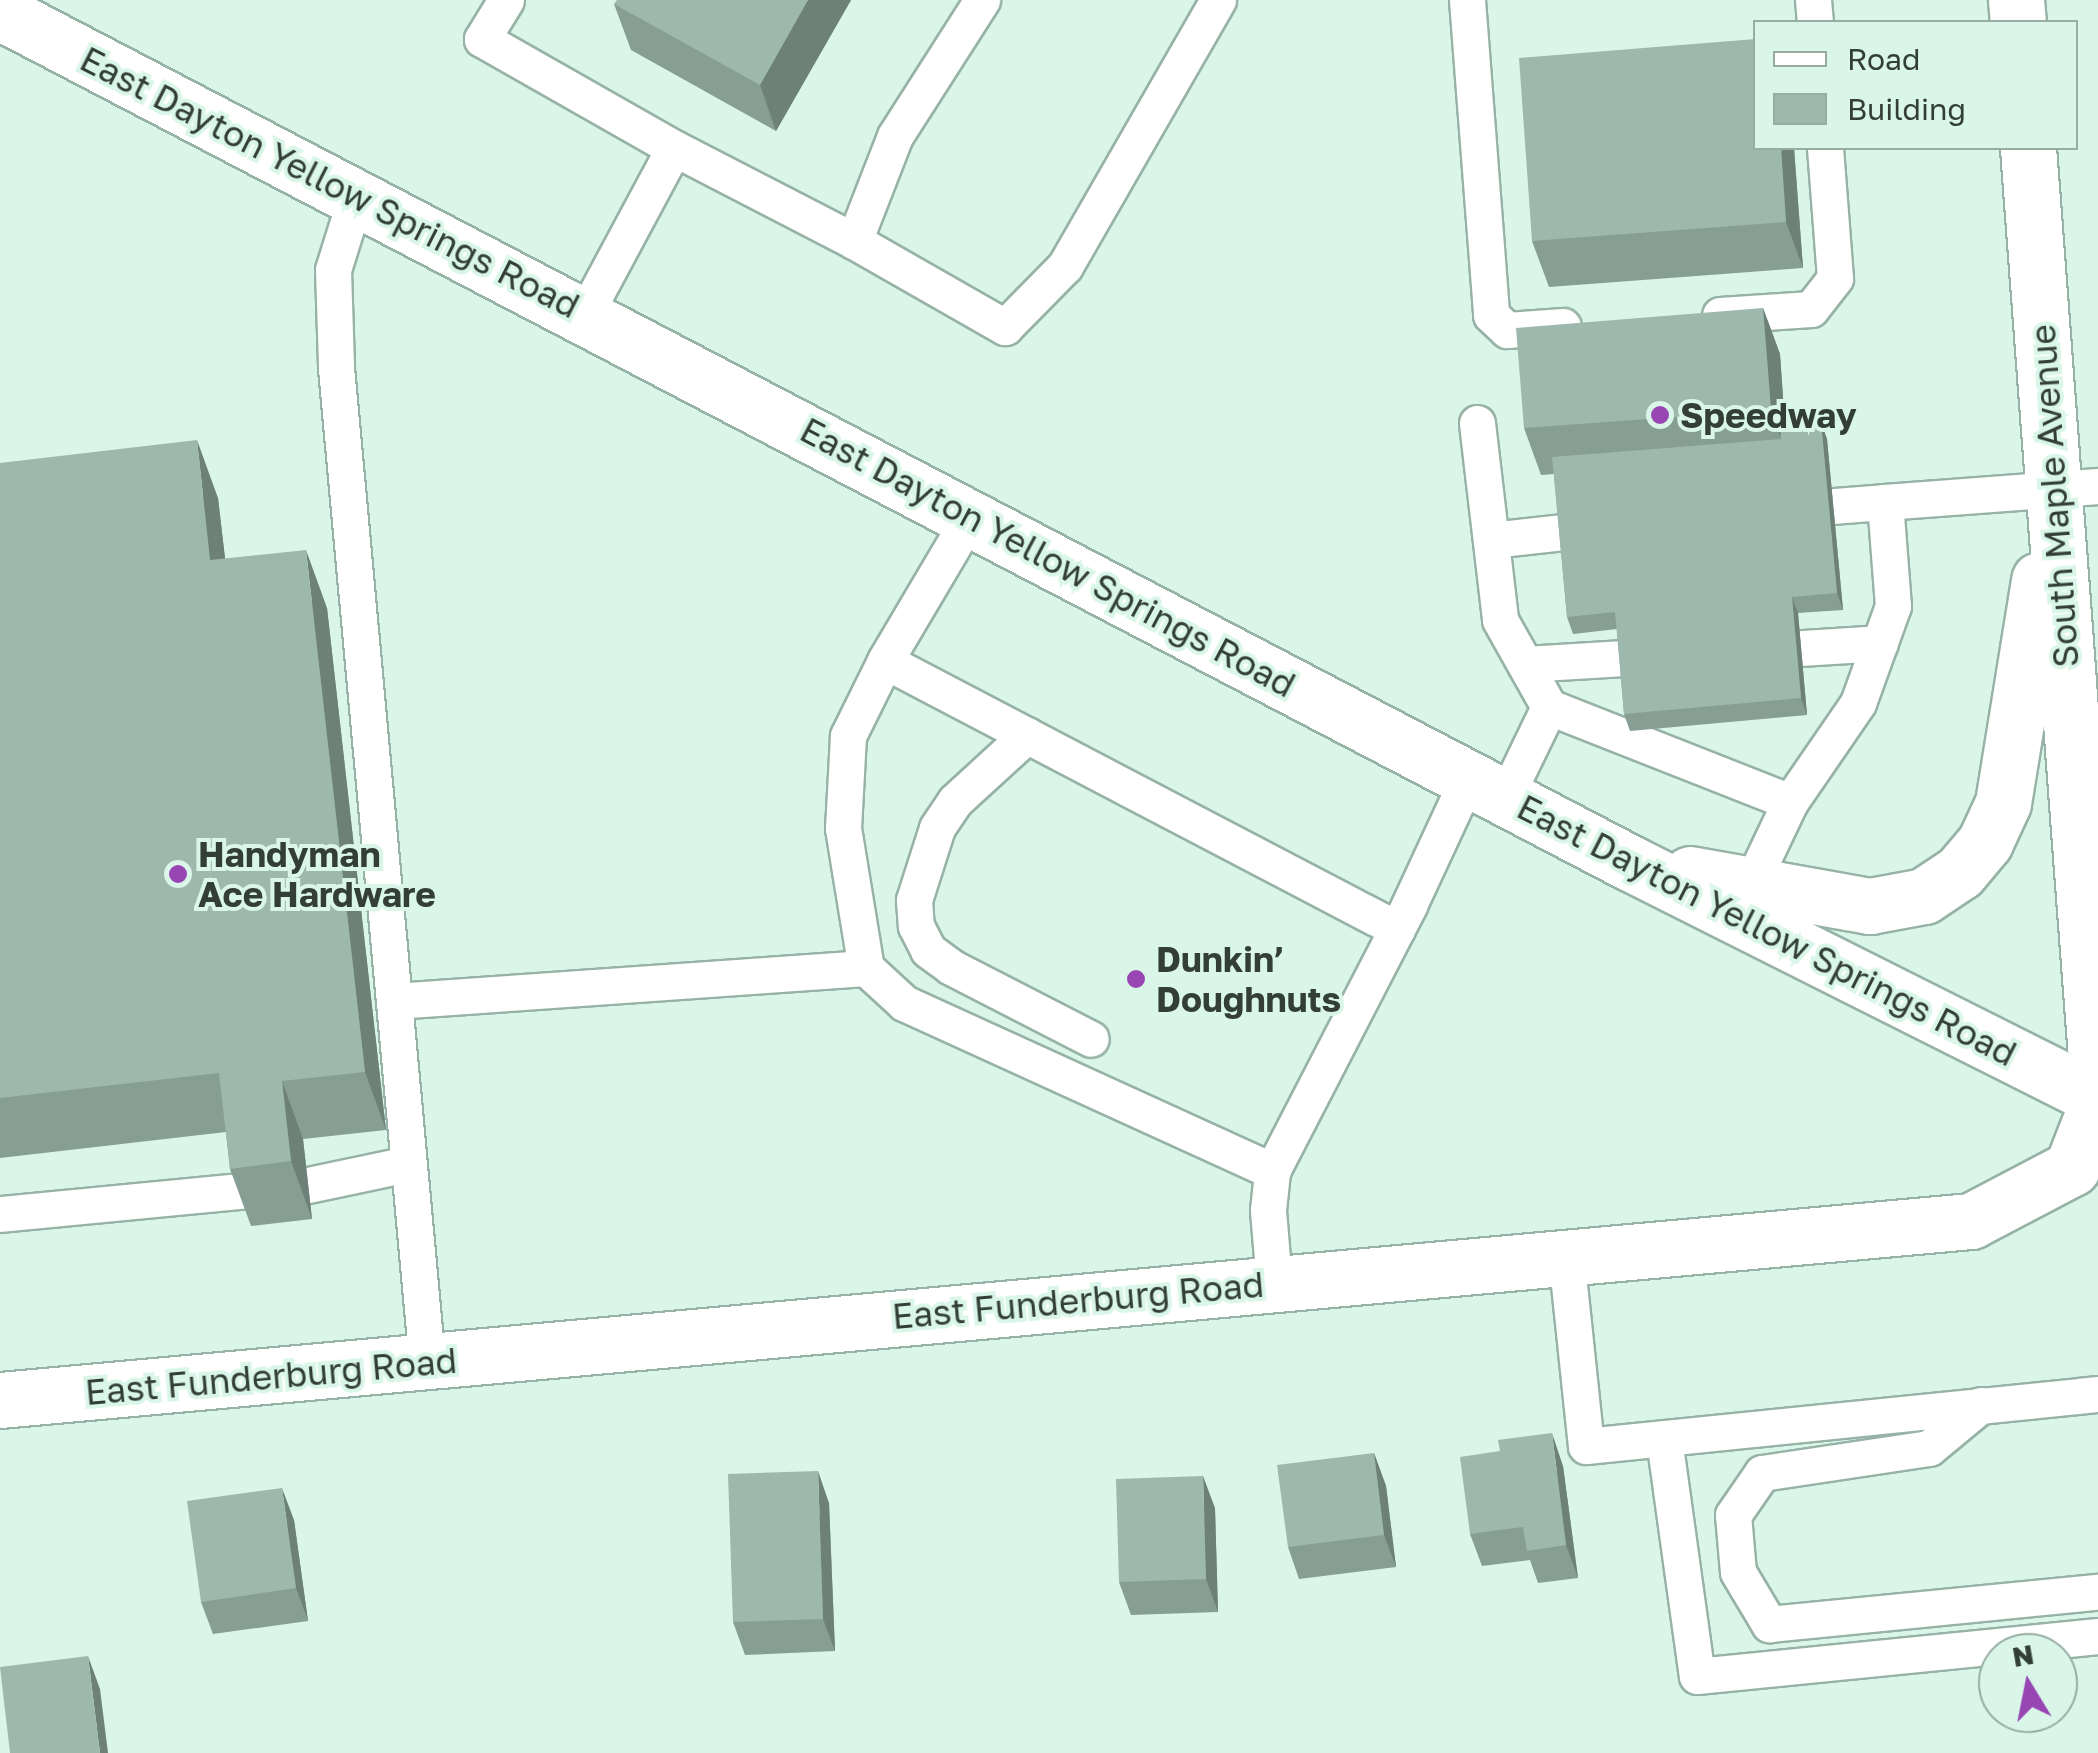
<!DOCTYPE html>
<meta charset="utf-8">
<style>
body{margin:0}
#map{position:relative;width:2098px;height:1753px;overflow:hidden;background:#d9f6e9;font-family:"Golos Text",sans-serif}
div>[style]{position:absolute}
.roads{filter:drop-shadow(2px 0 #97b2a6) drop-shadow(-2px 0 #97b2a6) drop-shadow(0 2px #97b2a6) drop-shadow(0 -2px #97b2a6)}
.lane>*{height:35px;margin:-17.5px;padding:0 17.5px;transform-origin:17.5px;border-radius:17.5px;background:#fff}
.secondary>*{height:55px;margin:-27.5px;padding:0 27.5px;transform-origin:27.5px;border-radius:27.5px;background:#fff}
.wall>*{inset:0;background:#879e94}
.shaded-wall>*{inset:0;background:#6e8178}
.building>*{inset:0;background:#9db8ac}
.dots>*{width:28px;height:28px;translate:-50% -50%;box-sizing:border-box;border:5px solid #d9f6e9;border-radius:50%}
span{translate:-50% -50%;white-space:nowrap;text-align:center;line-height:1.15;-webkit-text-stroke:8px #d9f6e9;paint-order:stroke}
.street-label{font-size:35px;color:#333e39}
.poi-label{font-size:35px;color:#333e39;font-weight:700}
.left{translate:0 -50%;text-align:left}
.legend{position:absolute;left:1753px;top:20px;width:325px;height:130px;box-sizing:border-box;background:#d9f6e9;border:2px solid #97aca3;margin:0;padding:12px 18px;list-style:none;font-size:30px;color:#333e39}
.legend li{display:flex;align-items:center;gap:20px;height:50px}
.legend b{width:50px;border:2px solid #97aca3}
.north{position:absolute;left:1978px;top:1633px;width:100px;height:100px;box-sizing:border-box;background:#d9f6e9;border:2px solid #97aca3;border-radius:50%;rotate:350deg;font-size:28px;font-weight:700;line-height:40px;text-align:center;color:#333e39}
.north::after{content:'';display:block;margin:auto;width:35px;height:45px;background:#9946b5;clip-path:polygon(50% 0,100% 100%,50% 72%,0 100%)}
</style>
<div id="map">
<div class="roads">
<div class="lane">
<div style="left:506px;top:0;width:46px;rotate:121.6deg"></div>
<div style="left:482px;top:39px;width:221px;rotate:29.6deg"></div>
<div style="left:674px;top:148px;width:203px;rotate:27.3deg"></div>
<div style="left:982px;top:0;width:161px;rotate:122.6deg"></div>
<div style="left:895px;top:136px;width:113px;rotate:111.3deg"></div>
<div style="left:854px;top:241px;width:174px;rotate:29.7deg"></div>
<div style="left:1005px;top:327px;width:86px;rotate:-45.5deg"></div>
<div style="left:1065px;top:266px;width:307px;rotate:-60.1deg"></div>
<div style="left:1467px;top:0;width:316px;rotate:85.6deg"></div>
<div style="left:1491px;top:315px;width:22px;rotate:43deg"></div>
<div style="left:1507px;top:330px;width:56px;rotate:-4.1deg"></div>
<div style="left:1813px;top:0;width:22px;rotate:85deg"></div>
<div style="left:356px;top:196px;width:77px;rotate:107.3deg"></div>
<div style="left:333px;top:270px;width:98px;rotate:88.2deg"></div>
<div style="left:336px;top:368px;width:998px;rotate:84.77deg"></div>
<div style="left:585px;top:314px;width:188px;rotate:-61.8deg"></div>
<div style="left:1720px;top:315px;width:91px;rotate:-3.8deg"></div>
<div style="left:1811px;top:309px;width:39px;rotate:-52deg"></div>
<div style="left:1835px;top:278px;width:130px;rotate:-94.4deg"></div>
<div style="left:1477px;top:423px;width:198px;rotate:83.3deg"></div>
<div style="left:1500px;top:620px;width:100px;rotate:60.6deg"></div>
<div style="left:1833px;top:506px;width:52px;rotate:-4.4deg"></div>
<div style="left:970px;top:517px;width:167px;rotate:120.6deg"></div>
<div style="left:885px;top:661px;width:84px;rotate:116.3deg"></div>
<div style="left:848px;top:736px;width:92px;rotate:93.1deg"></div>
<div style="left:843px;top:828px;width:142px;rotate:80.7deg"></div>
<div style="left:866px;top:968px;width:52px;rotate:42.6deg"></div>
<div style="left:904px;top:1003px;width:405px;rotate:24.5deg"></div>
<div style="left:1491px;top:540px;width:73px;rotate:-6.3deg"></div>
<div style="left:1801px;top:648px;width:79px;rotate:-3.6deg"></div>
<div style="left:885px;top:661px;width:578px;rotate:27.63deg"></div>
<div style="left:1525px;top:664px;width:99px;rotate:-3.5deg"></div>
<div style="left:1027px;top:735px;width:98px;rotate:137.5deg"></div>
<div style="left:955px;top:801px;width:32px;rotate:124deg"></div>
<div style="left:937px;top:828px;width:76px;rotate:107.7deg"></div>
<div style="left:914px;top:900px;width:26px;rotate:86deg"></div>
<div style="left:916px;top:926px;width:27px;rotate:63deg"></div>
<div style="left:928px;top:950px;width:29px;rotate:36deg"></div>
<div style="left:951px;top:967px;width:157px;rotate:27.2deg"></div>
<div style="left:1505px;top:798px;width:101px;rotate:-64.2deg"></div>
<div style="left:1549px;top:707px;width:259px;rotate:21.5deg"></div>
<div style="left:1790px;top:802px;width:91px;rotate:115.4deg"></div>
<div style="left:1790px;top:802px;width:120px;rotate:-55.5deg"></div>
<div style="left:1858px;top:703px;width:103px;rotate:-70.2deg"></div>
<div style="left:1893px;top:606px;width:104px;rotate:-94.4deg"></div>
<div style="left:1885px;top:502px;width:214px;rotate:-4.3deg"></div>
<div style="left:394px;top:1001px;width:473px;rotate:-4deg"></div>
<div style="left:308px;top:1185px;width:102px;rotate:-11.9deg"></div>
<div style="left:0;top:1214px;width:248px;rotate:-5.5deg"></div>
<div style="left:1566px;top:1256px;width:191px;rotate:84deg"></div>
<div style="left:1586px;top:1446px;width:515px;rotate:-5.8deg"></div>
<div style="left:1274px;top:1282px;width:72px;rotate:-94.8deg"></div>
<div style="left:1268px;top:1210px;width:39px;rotate:-84deg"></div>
<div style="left:1272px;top:1171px;width:299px;rotate:-62.7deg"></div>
<div style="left:1409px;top:905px;width:140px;rotate:-65.1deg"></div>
<div style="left:1981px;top:1405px;width:67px;rotate:140.4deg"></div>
<div style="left:1929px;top:1448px;width:169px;rotate:171.5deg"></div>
<div style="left:1762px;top:1473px;width:51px;rotate:124.6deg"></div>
<div style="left:1733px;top:1515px;width:57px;rotate:85deg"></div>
<div style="left:1738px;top:1572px;width:61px;rotate:59.2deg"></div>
<div style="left:1769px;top:1624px;width:331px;rotate:-5.6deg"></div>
<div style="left:1664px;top:1439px;width:239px;rotate:82.1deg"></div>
<div style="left:1697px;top:1676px;width:403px;rotate:-5.7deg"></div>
</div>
<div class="secondary">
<div style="left:2016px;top:0;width:22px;rotate:85deg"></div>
<div style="left:0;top:12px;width:1839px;rotate:27.57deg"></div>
<div style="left:1630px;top:863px;width:524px;rotate:26.66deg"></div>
<div style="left:2028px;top:148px;width:939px;rotate:85.72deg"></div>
<div style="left:1690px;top:874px;width:183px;rotate:10.1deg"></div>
<div style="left:1870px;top:906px;width:55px;rotate:-10.5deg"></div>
<div style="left:1924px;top:896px;width:43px;rotate:-33.7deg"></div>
<div style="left:1960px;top:872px;width:39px;rotate:-50deg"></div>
<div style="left:1985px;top:842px;width:43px;rotate:-65.2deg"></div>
<div style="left:2003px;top:803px;width:226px;rotate:-80.8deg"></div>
<div style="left:0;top:1400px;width:1979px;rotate:-5.19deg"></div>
<div style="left:1971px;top:1221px;width:114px;rotate:-27.7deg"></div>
<div style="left:2072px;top:1168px;width:72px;rotate:-68.8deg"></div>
</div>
</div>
<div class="wall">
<div style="clip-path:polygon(851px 0,776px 131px,631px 50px,614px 4px)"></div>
<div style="clip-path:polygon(1794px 148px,1803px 268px,1549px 287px,1532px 241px)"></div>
<div style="clip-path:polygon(1763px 308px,1780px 354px,1785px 425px,1821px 422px,1827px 439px,1843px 610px,1798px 613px,1807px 715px,1630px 731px,1624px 714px,1617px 629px,1573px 634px,1567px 617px,1554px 474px,1541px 475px,1524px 428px)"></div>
<div style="clip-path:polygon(0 463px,218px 498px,225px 559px,327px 608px,386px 1130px,303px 1139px,312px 1219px,251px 1226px,230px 1169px,226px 1132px,0 1158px)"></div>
<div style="clip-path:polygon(1374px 1453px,1386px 1486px,1396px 1567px,1299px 1579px,1288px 1547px)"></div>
<div style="clip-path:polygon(1563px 1466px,1578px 1578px,1538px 1583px,1530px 1560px,1482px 1566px,1470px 1534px)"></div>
<div style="clip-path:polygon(829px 1503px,835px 1651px,745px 1655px,733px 1622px)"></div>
<div style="clip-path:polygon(1215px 1508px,1218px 1612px,1131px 1615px,1119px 1582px)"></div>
<div style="clip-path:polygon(294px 1520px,308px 1621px,213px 1634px,201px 1602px)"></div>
</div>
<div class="shaded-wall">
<div style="clip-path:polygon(808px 0,851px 0,776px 131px,760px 85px)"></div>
<div style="clip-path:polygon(1781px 148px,1794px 148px,1803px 268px,1786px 222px)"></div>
<div style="clip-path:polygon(1763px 308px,1780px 354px,1787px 456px,1771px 410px)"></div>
<div style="clip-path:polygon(1821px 422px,1827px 439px,1843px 610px,1837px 593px)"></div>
<div style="clip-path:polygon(197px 440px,218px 498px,232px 618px,210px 560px)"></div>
<div style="clip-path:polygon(306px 550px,327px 608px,386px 1130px,365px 1072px)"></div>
<div style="clip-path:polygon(1792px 597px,1798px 613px,1807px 715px,1801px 698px)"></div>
<div style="clip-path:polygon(282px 1081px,303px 1139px,312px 1219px,291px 1161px)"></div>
<div style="clip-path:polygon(1552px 1433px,1563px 1466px,1578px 1578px,1566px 1545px)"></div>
<div style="clip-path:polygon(1374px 1453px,1386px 1486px,1396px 1567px,1384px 1535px)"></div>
<div style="clip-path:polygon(818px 1471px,829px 1503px,835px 1651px,823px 1619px)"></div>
<div style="clip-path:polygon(1203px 1476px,1215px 1508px,1218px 1612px,1206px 1579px)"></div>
<div style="clip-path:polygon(282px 1488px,294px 1520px,308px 1621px,296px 1588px)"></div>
<div style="clip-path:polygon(88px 1656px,100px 1689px,108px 1753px,100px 1753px)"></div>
</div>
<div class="building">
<div style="clip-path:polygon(617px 0,808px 0,760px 85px,614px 4px)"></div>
<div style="clip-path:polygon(1756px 39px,1756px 148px,1781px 148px,1786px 222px,1532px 241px,1519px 58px)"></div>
<div style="clip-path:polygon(1763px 308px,1771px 410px,1524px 428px,1516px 328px)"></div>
<div style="clip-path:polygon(1821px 422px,1837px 593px,1792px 597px,1801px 698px,1624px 714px,1615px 612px,1567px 617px,1552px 457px,1781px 439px,1780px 426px)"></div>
<div style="clip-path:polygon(197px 440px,210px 560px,306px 550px,365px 1072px,282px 1081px,291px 1161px,230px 1169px,219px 1073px,0 1098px,0 463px)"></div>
<div style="clip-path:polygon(1552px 1433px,1566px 1545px,1527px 1551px,1523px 1527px,1470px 1534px,1460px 1457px,1500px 1451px,1498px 1440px)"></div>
<div style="clip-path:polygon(1374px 1453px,1384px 1535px,1288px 1547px,1277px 1465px)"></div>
<div style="clip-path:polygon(818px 1471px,823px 1619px,733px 1622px,728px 1474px)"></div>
<div style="clip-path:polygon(1203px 1476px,1206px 1579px,1119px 1582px,1116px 1479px)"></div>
<div style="clip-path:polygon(282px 1488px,296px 1588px,201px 1602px,187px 1501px)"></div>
<div style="clip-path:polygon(88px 1656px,100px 1753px,10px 1753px,0 1667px)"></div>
</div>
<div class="dots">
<div style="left:1660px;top:415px;background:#9946b5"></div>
<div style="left:178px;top:874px;background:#9946b5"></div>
<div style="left:1136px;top:979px;background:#9946b5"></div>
</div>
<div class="street-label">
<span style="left:330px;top:182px;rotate:27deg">East Dayton Yellow Springs Road</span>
<span style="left:2054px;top:496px;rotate:-94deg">South Maple Avenue</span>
<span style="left:1048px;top:557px;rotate:28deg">East Dayton Yellow Springs Road</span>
<span style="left:1767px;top:930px;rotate:27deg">East Dayton Yellow Springs Road</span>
<span style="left:1078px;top:1300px;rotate:-5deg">East Funderburg Road</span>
<span style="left:271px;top:1376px;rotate:-5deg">East Funderburg Road</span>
</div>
<div class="poi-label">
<span class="left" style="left:1680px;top:415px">Speedway</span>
<span class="left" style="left:198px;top:874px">Handyman<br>Ace Hardware</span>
<span class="left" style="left:1156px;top:979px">Dunkin’<br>Doughnuts</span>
</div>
<ul class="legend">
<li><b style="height:12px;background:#fff"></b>Road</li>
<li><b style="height:28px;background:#9db8ac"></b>Building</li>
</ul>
<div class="north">N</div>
</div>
